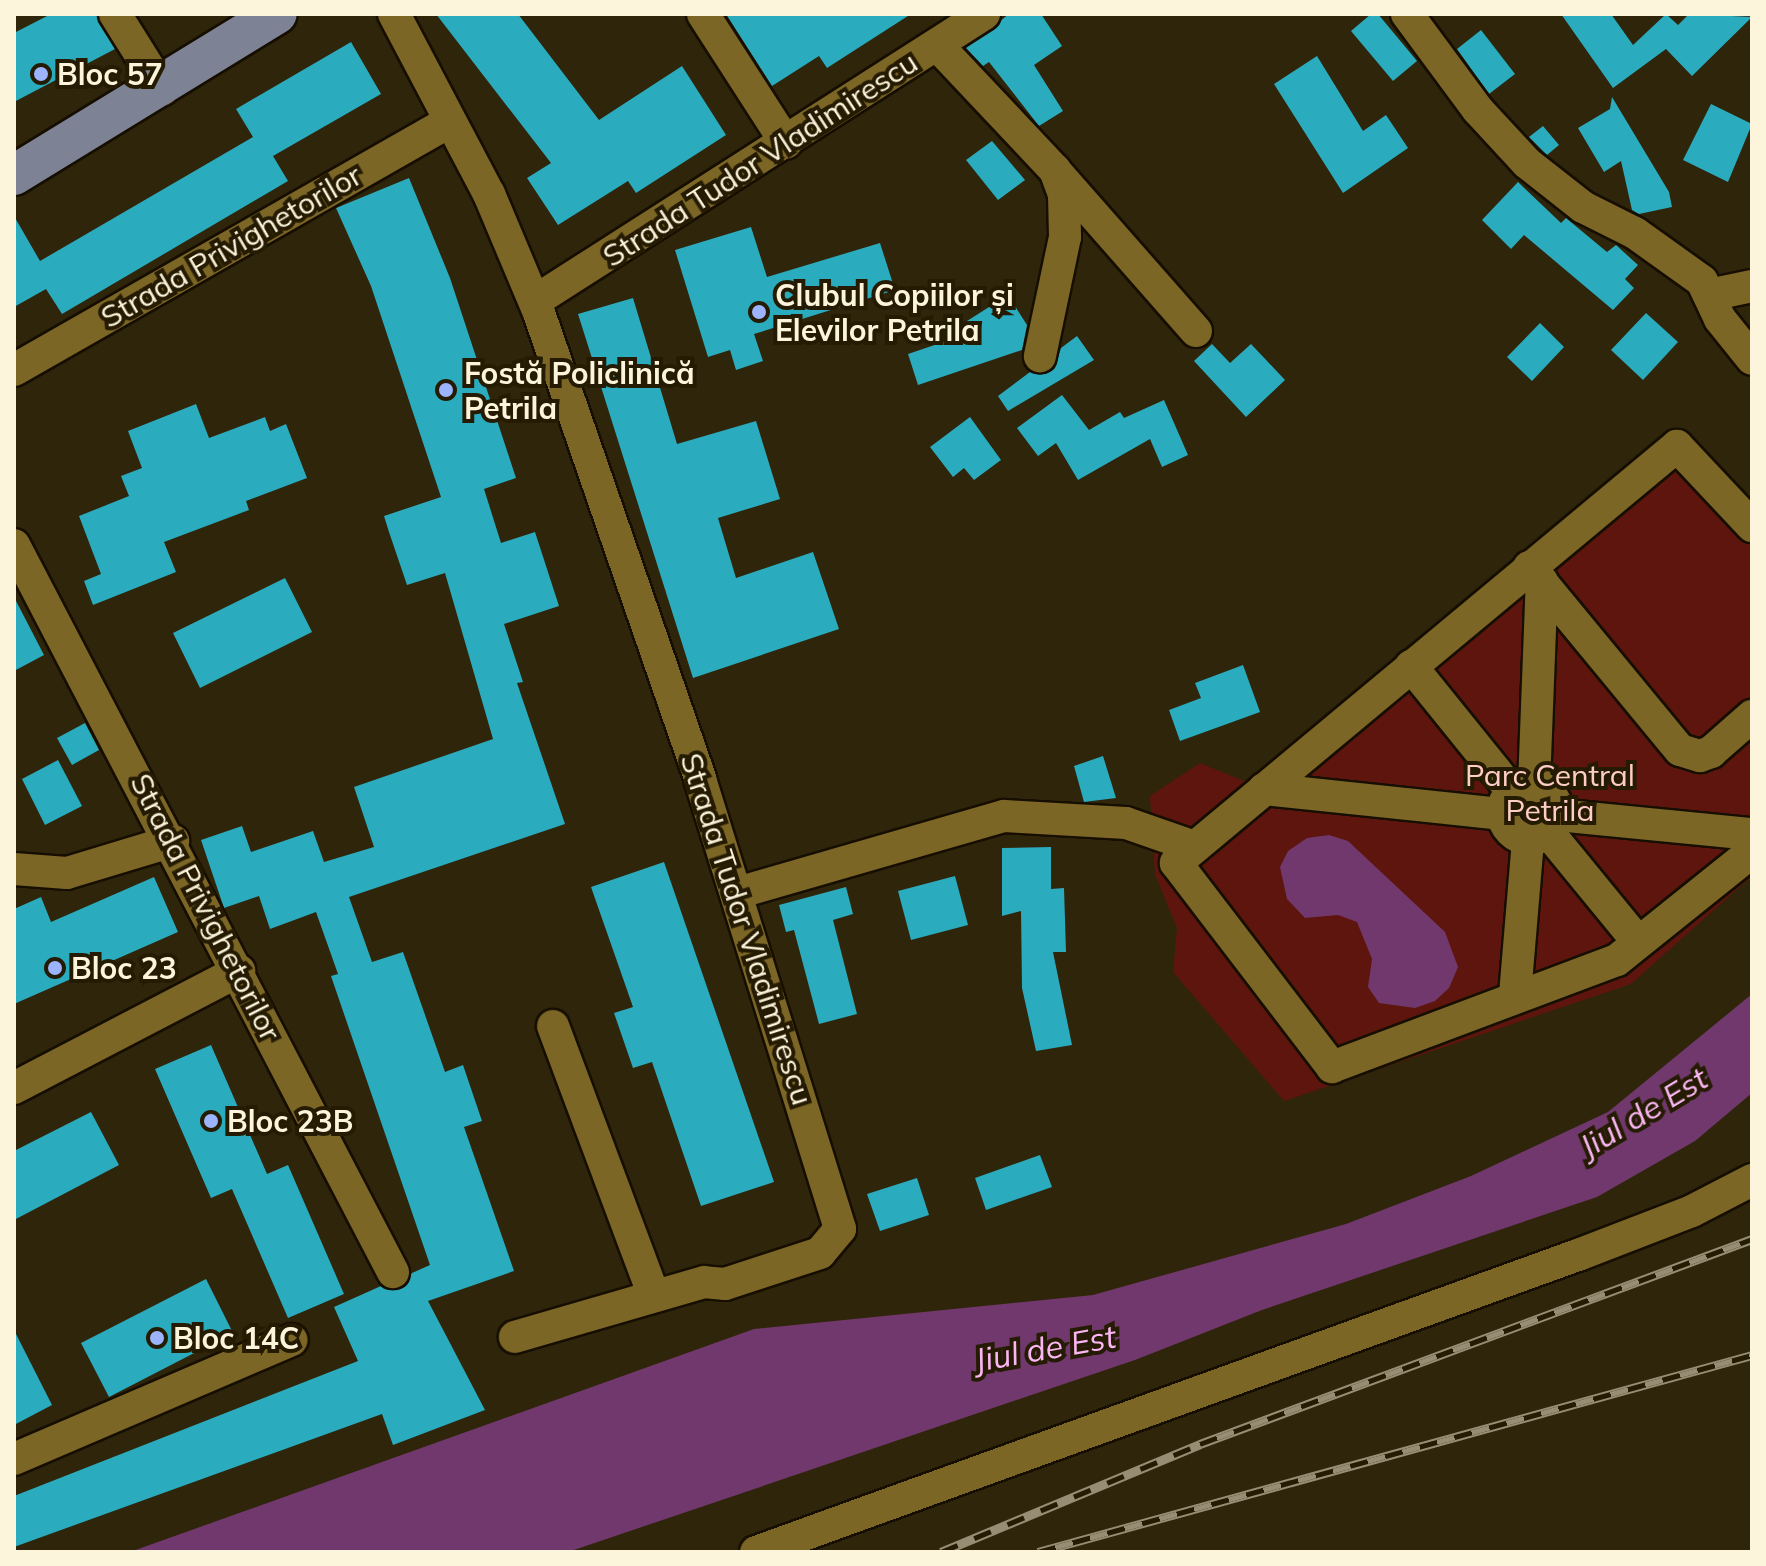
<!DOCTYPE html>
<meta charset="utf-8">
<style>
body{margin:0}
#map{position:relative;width:1766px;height:1566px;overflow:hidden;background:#2e250a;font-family:Mulish,sans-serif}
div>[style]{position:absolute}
.green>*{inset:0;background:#5e150d}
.water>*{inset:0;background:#70386c}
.building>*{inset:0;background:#2babbe}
.roads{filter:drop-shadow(2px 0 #160e00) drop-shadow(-2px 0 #160e00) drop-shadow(0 2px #160e00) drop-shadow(0 -2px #160e00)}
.minor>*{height:32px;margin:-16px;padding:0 16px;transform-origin:16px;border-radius:16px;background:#7c6626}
.minor>.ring{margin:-16px;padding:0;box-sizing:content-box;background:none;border:32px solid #7c6626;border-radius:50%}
.major>*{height:40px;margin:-20px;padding:0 20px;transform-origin:20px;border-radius:20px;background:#7d8294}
.rail>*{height:9px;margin-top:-4.5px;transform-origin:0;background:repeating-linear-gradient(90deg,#251b02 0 18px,#968d74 0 36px);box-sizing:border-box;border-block:2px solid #968d74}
.dots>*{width:22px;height:22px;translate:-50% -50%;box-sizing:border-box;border:4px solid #251b02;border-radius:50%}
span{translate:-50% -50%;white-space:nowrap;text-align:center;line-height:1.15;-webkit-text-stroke:8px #251b02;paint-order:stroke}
.poi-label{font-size:30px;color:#fdf4dc;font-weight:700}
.left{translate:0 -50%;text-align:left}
.street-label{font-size:30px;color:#fdf4dc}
.park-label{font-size:30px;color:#fecec6}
.water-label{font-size:32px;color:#fab6f3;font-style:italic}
.frame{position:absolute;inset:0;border:16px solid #fdf4dc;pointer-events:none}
</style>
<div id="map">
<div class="green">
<div style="clip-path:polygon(1675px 428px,1752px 508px,1752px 876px,1631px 984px,1284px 1101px,1173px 972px,1177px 928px,1155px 874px,1150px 796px,1200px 763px,1254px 785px)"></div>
</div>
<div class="water">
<div style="clip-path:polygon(1329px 835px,1348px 841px,1445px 932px,1458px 967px,1449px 988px,1435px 1001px,1415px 1008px,1379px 1003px,1368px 987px,1372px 959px,1357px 922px,1338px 915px,1305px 918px,1287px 899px,1280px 867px,1288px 851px,1307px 838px)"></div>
<div style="clip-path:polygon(1752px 994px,1752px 1093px,1695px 1141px,1597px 1197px,1262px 1310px,1135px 1360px,568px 1552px,130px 1552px,754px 1329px,1093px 1295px,1346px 1224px,1471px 1176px,1608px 1112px)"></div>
</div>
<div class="building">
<div style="clip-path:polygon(51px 14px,96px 14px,115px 49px,14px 102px,14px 33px)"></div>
<div style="clip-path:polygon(436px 14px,518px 14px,599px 120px,682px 66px,726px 135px,636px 193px,628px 181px,558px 225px,527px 178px,551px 163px)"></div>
<div style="clip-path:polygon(726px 14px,911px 14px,827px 68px,819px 56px,772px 86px)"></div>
<div style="clip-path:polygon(1009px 14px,1041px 14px,1062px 46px,1034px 65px,1063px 111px,1039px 126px,989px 62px,983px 66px,966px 48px)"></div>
<div style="clip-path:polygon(1371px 14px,1378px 14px,1417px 61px,1393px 81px,1351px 31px)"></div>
<div style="clip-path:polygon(1561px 14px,1611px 14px,1633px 45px,1666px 14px,1678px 25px,1689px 14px,1752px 17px,1692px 76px,1666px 49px,1613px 88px)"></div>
<div style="clip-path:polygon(1481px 30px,1515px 74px,1489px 94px,1457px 49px)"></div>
<div style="clip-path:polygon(351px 42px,381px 94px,273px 156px,288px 181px,62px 314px,46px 289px,14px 307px,14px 216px,40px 261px,253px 137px,236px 109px)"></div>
<div style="clip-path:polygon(1317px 56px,1363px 131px,1386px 115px,1408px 148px,1343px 193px,1274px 84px)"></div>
<div style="clip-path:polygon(1612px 97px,1669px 192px,1672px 207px,1639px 214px,1632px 210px,1621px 161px,1604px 172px,1578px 128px,1610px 109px)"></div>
<div style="clip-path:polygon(1711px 104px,1752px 124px,1728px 182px,1683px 160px)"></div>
<div style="clip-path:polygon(1543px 126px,1559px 145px,1547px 155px,1529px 137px)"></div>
<div style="clip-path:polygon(992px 141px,1025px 180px,998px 200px,966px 160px)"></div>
<div style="clip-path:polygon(409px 178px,450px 278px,516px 478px,484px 489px,501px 543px,535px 532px,559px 606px,504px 624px,523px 682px,517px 683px,565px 824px,349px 897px,372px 962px,403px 952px,445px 1072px,463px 1065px,482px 1121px,464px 1127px,514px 1271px,428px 1301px,485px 1410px,393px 1445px,382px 1414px,14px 1547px,14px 1496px,358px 1361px,334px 1307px,381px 1286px,401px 1289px,412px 1273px,430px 1265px,331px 976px,338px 974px,316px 912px,270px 929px,259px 896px,224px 908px,201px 840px,242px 826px,251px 852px,313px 831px,324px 862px,374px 847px,354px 787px,493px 739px,445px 573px,407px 585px,389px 532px,384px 516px,441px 497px,371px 286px,336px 208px)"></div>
<div style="clip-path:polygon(1518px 182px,1561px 223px,1566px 218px,1607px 252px,1616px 245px,1638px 265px,1625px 279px,1634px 288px,1613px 310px,1524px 235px,1511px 249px,1482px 220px)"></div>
<div style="clip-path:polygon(751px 227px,767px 277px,880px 243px,895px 290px,754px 334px,763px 361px,736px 370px,730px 350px,708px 357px,675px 250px)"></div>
<div style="clip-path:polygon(1008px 295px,1027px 325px,1022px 350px,918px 385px,908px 354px,973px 332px,967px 321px)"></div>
<div style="clip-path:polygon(633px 298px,677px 444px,756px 421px,780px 499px,718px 518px,736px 578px,813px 552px,839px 629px,693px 678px,578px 314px)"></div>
<div style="clip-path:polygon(1646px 313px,1678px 342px,1643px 380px,1611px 350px)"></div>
<div style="clip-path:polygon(1540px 323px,1564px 347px,1532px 381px,1507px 357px)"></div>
<div style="clip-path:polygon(1077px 336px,1094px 360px,1008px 411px,998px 396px,1030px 372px,1045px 374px,1054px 369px,1061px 348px)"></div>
<div style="clip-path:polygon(1212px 344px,1230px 363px,1251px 344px,1285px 380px,1246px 417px,1194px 361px)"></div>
<div style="clip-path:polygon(1062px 395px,1089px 430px,1120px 412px,1124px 418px,1164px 400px,1188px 455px,1162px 467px,1150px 439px,1078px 480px,1056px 443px,1038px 456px,1017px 428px)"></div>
<div style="clip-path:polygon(196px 404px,209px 438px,265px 417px,270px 431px,286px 424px,307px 478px,246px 501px,249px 510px,164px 542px,176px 572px,93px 605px,84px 581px,101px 574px,79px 516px,129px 496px,121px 476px,142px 468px,128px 431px)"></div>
<div style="clip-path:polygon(970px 417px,1001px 460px,974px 480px,964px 468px,953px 477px,930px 447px)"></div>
<div style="clip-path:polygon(285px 578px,312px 632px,200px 688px,173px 633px)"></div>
<div style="clip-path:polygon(14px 597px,44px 655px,14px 671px)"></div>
<div style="clip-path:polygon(1243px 665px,1260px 712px,1180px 741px,1169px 710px,1201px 698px,1195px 683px)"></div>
<div style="clip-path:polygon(85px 723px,99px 750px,72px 765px,57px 738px)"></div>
<div style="clip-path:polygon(1103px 756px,1116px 798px,1084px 802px,1074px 766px)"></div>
<div style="clip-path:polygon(58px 760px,82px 806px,45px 825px,22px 779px)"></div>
<div style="clip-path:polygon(1051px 847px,1051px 889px,1064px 888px,1066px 952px,1053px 952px,1072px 1045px,1036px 1051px,1022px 988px,1021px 911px,1002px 916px,1002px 848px)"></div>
<div style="clip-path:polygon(664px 862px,774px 1182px,701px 1206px,652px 1062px,633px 1068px,614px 1013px,633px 1007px,591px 887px)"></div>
<div style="clip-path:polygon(955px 876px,968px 925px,911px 940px,898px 891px)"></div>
<div style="clip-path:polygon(154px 877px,178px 932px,14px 1004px,14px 909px,41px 897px,51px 922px)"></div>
<div style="clip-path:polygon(846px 887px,853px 914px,833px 920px,857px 1014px,819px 1024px,794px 930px,786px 932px,779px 905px)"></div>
<div style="clip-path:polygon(211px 1045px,267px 1174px,288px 1165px,344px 1294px,288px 1318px,232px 1189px,211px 1198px,155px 1069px)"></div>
<div style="clip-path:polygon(91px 1112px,119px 1165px,14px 1220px,14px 1151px)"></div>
<div style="clip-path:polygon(1040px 1155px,1052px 1187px,986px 1210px,975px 1178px)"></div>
<div style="clip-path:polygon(917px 1178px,929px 1215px,880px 1231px,867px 1194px)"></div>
<div style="clip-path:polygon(206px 1279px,233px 1333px,109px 1397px,81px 1343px)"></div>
<div style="clip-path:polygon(14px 1330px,52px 1405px,14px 1425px)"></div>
</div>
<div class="roads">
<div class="minor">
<div style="left:115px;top:14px;width:89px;rotate:57.9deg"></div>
<div style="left:394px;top:14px;width:204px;rotate:62.2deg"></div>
<div style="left:489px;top:194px;width:129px;rotate:67.2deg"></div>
<div style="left:539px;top:313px;width:493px;rotate:70.9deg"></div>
<div style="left:700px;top:779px;width:471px;rotate:72.7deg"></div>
<div style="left:840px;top:1229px;width:31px;rotate:130deg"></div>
<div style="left:820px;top:1253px;width:100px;rotate:161.9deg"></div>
<div style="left:725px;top:1284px;width:21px;rotate:-175deg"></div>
<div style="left:704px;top:1282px;width:197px;rotate:163.8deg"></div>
<div style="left:703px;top:14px;width:153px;rotate:57.2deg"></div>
<div style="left:1407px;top:14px;width:119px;rotate:53.5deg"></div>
<div style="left:1478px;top:110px;width:72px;rotate:47.2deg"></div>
<div style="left:1527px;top:163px;width:71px;rotate:38.2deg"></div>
<div style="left:1583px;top:207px;width:58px;rotate:26.6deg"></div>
<div style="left:1635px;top:233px;width:82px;rotate:35.6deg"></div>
<div style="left:1702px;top:281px;width:42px;rotate:64.7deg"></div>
<div style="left:1720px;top:319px;width:51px;rotate:51.3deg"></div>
<div style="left:937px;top:45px;width:172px;rotate:46.7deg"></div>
<div style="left:1055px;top:170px;width:27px;rotate:70deg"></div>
<div style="left:1064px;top:195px;width:42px;rotate:88.6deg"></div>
<div style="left:1065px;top:237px;width:122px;rotate:101.9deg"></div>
<div style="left:1058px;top:174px;width:209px;rotate:48.7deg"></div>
<div style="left:1709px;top:295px;width:44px;rotate:-11.8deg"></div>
<div style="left:535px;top:301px;width:533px;rotate:-32.59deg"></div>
<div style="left:14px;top:370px;width:498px;rotate:-29.7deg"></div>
<div style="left:1752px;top:526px;width:110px;rotate:-133.2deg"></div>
<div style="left:1677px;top:446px;width:652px;rotate:140.23deg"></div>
<div style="left:1176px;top:863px;width:257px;rotate:52.6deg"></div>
<div style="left:1332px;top:1067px;width:304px;rotate:-20.6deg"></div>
<div style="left:1617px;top:960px;width:173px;rotate:-38.7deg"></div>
<div style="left:14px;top:545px;width:820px;rotate:62.47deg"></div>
<div style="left:1529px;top:567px;width:237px;rotate:50.5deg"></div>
<div style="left:1680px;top:750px;width:21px;rotate:17deg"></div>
<div style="left:1700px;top:756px;width:12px;rotate:-20deg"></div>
<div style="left:1711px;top:752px;width:55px;rotate:-41.3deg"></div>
<div style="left:1411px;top:666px;width:161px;rotate:51.1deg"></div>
<div style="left:1534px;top:785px;width:204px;rotate:-87.8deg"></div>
<div class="ring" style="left:1503px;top:785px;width:22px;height:22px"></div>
<div style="left:1264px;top:789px;width:240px;rotate:6deg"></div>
<div style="left:1557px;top:815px;width:196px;rotate:5.6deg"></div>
<div style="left:1548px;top:832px;width:142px;rotate:50.7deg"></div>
<div style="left:14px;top:869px;width:53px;rotate:4.3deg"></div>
<div style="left:67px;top:873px;width:111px;rotate:-16.8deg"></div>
<div style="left:737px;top:893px;width:278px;rotate:-16.1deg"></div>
<div style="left:1004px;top:816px;width:122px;rotate:3.3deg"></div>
<div style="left:1126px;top:823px;width:73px;rotate:19.2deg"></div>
<div style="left:1515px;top:995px;width:157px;rotate:-85.2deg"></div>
<div style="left:553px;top:1026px;width:288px;rotate:69.5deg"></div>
<div style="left:14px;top:1088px;width:254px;rotate:-27.5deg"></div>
<div style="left:14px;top:1459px;width:302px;rotate:-23.2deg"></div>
<div style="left:756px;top:1552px;width:874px;rotate:-19.87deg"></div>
<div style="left:1578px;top:1255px;width:122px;rotate:-21.1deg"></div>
<div style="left:1692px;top:1211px;width:68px;rotate:-27.3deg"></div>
</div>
<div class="major">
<div style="left:14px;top:175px;width:308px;rotate:-31.5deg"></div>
</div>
</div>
<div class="rail">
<div style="left:941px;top:1552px;width:281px;rotate:-22.6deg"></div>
<div style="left:1200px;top:1444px;width:589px;rotate:-20.37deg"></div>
<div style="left:1038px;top:1552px;width:741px;rotate:-15.42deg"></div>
</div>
<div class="dots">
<div style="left:41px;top:74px;background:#9cb4fd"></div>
<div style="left:759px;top:312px;background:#9cb4fd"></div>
<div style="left:446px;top:390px;background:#9cb4fd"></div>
<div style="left:55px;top:968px;background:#9cb4fd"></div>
<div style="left:211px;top:1121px;background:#9cb4fd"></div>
<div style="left:157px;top:1338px;background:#9cb4fd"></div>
</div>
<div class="poi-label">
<span class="left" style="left:57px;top:74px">Bloc 57</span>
<span class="left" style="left:775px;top:312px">Clubul Copiilor și<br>Elevilor Petrila</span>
<span class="left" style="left:464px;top:390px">Fostă Policlinică<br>Petrila</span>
<span class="left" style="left:71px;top:968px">Bloc 23</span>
<span class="left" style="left:227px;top:1121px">Bloc 23B</span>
<span class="left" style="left:173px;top:1338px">Bloc 14C</span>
</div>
<div class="street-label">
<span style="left:760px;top:159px;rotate:-33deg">Strada Tudor Vladimirescu</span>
<span style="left:231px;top:246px;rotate:-30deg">Strada Privighetorilor</span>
<span style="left:206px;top:907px;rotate:63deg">Strada Privighetorilor</span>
<span style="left:747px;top:929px;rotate:72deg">Strada Tudor Vladimirescu</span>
</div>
<div class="park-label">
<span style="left:1550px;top:792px">Parc Central<br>Petrila</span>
</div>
<div class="water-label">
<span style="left:1643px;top:1112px;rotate:-31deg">Jiul de Est</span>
<span style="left:1045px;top:1348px;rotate:-10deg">Jiul de Est</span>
</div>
<div class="frame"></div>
</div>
